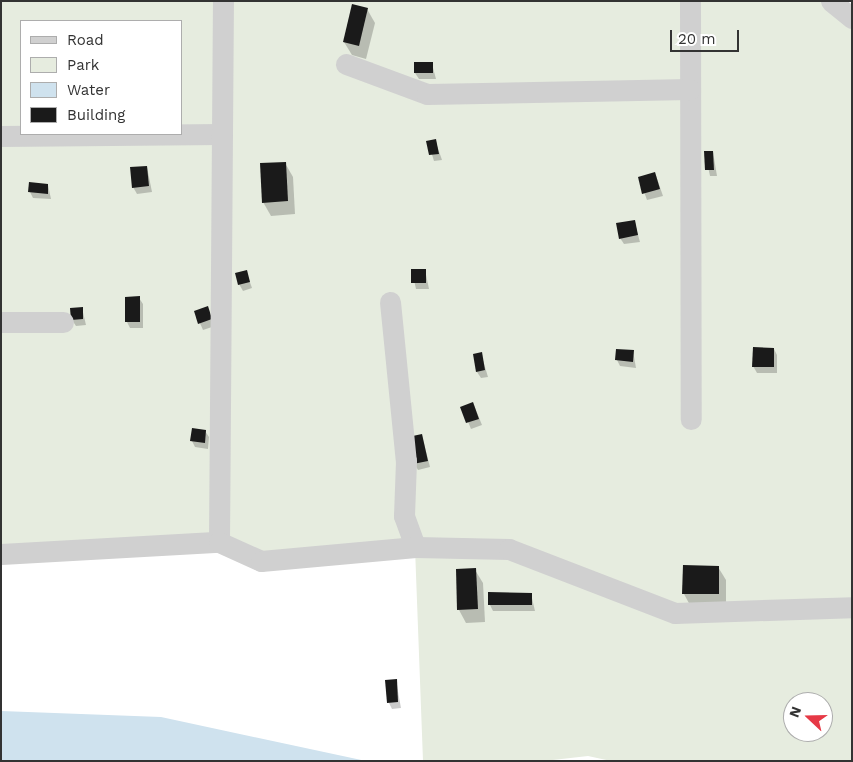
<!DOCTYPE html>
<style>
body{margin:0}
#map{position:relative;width:853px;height:762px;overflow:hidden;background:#fff;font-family:"Work Sans",sans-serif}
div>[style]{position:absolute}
.green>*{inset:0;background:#e6ecdf}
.water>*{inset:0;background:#cfe2ee}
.shadow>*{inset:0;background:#0003}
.building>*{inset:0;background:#1a1a1a}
.minor>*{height:21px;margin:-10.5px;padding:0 10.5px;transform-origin:10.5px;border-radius:10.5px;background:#d0d0d0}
span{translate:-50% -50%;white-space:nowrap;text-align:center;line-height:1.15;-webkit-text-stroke:5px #fff;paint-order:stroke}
.frame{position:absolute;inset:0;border:2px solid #333;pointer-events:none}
.legend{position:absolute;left:20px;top:20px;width:162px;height:115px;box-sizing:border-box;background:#fff;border:1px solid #adadad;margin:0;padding:6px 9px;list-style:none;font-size:15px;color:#333}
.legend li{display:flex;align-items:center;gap:10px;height:25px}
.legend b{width:25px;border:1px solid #adadad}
.north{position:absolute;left:783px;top:692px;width:50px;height:50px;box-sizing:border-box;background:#fff;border:1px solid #adadad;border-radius:50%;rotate:291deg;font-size:14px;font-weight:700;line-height:20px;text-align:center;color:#333}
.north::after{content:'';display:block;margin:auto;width:18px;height:22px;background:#e63946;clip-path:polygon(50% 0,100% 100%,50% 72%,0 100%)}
.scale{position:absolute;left:670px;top:30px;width:69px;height:22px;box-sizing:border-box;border:2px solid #333;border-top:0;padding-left:6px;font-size:15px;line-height:18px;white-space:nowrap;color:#333;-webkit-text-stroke:4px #fff;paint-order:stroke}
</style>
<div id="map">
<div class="green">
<div style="clip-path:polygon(evenodd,1px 1px,831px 1px,852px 18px,852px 761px,611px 761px,588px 756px,544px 761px,423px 761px,415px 548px,261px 561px,219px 542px,1px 554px,1px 1px,21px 21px,181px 21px,181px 134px,21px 134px,21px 21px,1px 1px,793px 702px,823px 702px,823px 732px,793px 732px,793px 702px)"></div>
</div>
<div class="water">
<div style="clip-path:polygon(1px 711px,161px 717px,366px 761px,1px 761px)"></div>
</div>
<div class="shadow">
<div style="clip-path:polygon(367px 9px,375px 23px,366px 59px,352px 55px,344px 42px)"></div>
<div style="clip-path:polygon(432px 64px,436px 79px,419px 79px,415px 73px)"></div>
<div style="clip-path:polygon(435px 140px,442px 160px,434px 161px,428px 142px)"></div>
<div style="clip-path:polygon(713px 152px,717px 176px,710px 176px,705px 153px)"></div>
<div style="clip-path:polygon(285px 163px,293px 177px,295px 214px,271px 216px,263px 202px)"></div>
<div style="clip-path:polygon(147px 167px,152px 192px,137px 194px,133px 187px)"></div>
<div style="clip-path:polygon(655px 173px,663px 196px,647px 200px,639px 178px)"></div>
<div style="clip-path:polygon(48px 185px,51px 199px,33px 198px,30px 192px)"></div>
<div style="clip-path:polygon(634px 221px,640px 242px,624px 244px,620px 238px)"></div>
<div style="clip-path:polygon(425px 270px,429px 289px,416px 289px,412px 271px)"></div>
<div style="clip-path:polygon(246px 271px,252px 288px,243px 291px,239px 284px)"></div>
<div style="clip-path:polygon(139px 298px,143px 304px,143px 328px,130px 328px,127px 322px)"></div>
<div style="clip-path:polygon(82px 308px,86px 325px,76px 326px,72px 320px)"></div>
<div style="clip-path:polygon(207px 308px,215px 326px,203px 330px,195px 312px)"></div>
<div style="clip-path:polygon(774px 349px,777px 355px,777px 373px,757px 373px,753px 366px)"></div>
<div style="clip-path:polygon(633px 351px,636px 368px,620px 366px,617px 360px)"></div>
<div style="clip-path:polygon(481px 354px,488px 377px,481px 378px,477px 372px)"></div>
<div style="clip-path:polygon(473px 403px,482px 425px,471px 429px,462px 407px)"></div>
<div style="clip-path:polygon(205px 431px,209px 437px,208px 449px,195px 447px,192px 441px)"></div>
<div style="clip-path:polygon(422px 436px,430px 467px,418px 470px,414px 463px)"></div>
<div style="clip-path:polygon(718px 567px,726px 580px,726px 607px,691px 607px,684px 594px)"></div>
<div style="clip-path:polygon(475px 570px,483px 583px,485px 622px,466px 623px,459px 610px)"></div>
<div style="clip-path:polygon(531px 594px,535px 611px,493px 611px,490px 605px)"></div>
<div style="clip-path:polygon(396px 681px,401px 708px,392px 709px,389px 703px)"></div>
</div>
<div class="building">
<div style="clip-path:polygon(352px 4px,368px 8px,359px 46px,343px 42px)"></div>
<div style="clip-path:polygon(414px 62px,433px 62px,433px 73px,414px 73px)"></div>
<div style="clip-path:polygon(436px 139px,439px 154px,429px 155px,426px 141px)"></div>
<div style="clip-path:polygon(704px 151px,713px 151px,714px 170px,705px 170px)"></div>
<div style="clip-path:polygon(286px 162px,288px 201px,262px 203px,260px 163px)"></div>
<div style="clip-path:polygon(147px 166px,149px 186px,132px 188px,130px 167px)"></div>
<div style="clip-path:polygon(655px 172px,660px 189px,642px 194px,638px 177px)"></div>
<div style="clip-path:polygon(29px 182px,48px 184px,48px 194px,28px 192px)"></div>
<div style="clip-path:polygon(635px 220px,638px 235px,619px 239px,616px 223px)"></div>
<div style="clip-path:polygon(411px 269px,426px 269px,426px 283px,411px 283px)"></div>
<div style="clip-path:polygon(247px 270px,250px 282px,238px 285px,235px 273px)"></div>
<div style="clip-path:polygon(140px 296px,140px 322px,125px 322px,125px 297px)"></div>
<div style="clip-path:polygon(208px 306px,212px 319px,198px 324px,194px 311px)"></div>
<div style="clip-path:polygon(83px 307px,83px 319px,71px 320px,70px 308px)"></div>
<div style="clip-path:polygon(753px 347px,774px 348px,774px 367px,752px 367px)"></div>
<div style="clip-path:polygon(616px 349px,634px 350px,633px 362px,615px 360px)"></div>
<div style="clip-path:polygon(482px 352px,485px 370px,476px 372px,473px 354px)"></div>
<div style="clip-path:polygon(473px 402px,479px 419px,466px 423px,460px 407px)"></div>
<div style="clip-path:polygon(192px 428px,206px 430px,205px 443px,190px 441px)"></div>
<div style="clip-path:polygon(422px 434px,428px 461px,413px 464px,408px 437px)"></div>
<div style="clip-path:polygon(683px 565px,719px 566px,719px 594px,682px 594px)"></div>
<div style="clip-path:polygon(476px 568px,478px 609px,457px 610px,456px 569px)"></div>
<div style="clip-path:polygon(488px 592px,532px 593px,532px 605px,488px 605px)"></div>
<div style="clip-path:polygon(397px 679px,398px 702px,387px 703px,385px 680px)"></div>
</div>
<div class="minor">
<div style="left:690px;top:1px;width:418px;rotate:89.9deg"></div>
<div style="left:831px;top:1px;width:27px;rotate:39deg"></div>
<div style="left:346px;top:64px;width:86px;rotate:20.3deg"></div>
<div style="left:427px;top:94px;width:263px;rotate:-1.1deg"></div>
<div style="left:1px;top:136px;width:221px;rotate:-0.5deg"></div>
<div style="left:390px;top:302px;width:160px;rotate:84.3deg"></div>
<div style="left:406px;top:461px;width:55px;rotate:92.1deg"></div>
<div style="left:404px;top:516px;width:33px;rotate:70deg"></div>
<div style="left:1px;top:322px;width:62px"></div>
<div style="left:219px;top:542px;width:541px;rotate:-89.58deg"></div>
<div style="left:1px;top:554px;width:218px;rotate:-3.2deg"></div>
<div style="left:219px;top:542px;width:46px;rotate:24.3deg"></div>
<div style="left:261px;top:561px;width:155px;rotate:-5.2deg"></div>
<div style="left:415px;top:547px;width:94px;rotate:1.2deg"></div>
<div style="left:509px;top:549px;width:178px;rotate:21.1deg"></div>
<div style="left:675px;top:613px;width:177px;rotate:-1.9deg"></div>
</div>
<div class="frame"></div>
<ul class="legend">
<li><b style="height:6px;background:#d0d0d0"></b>Road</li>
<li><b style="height:14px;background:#e6ecdf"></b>Park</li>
<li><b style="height:14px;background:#cfe2ee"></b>Water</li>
<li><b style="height:14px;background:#1a1a1a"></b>Building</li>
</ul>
<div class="north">N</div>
<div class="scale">20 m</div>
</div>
